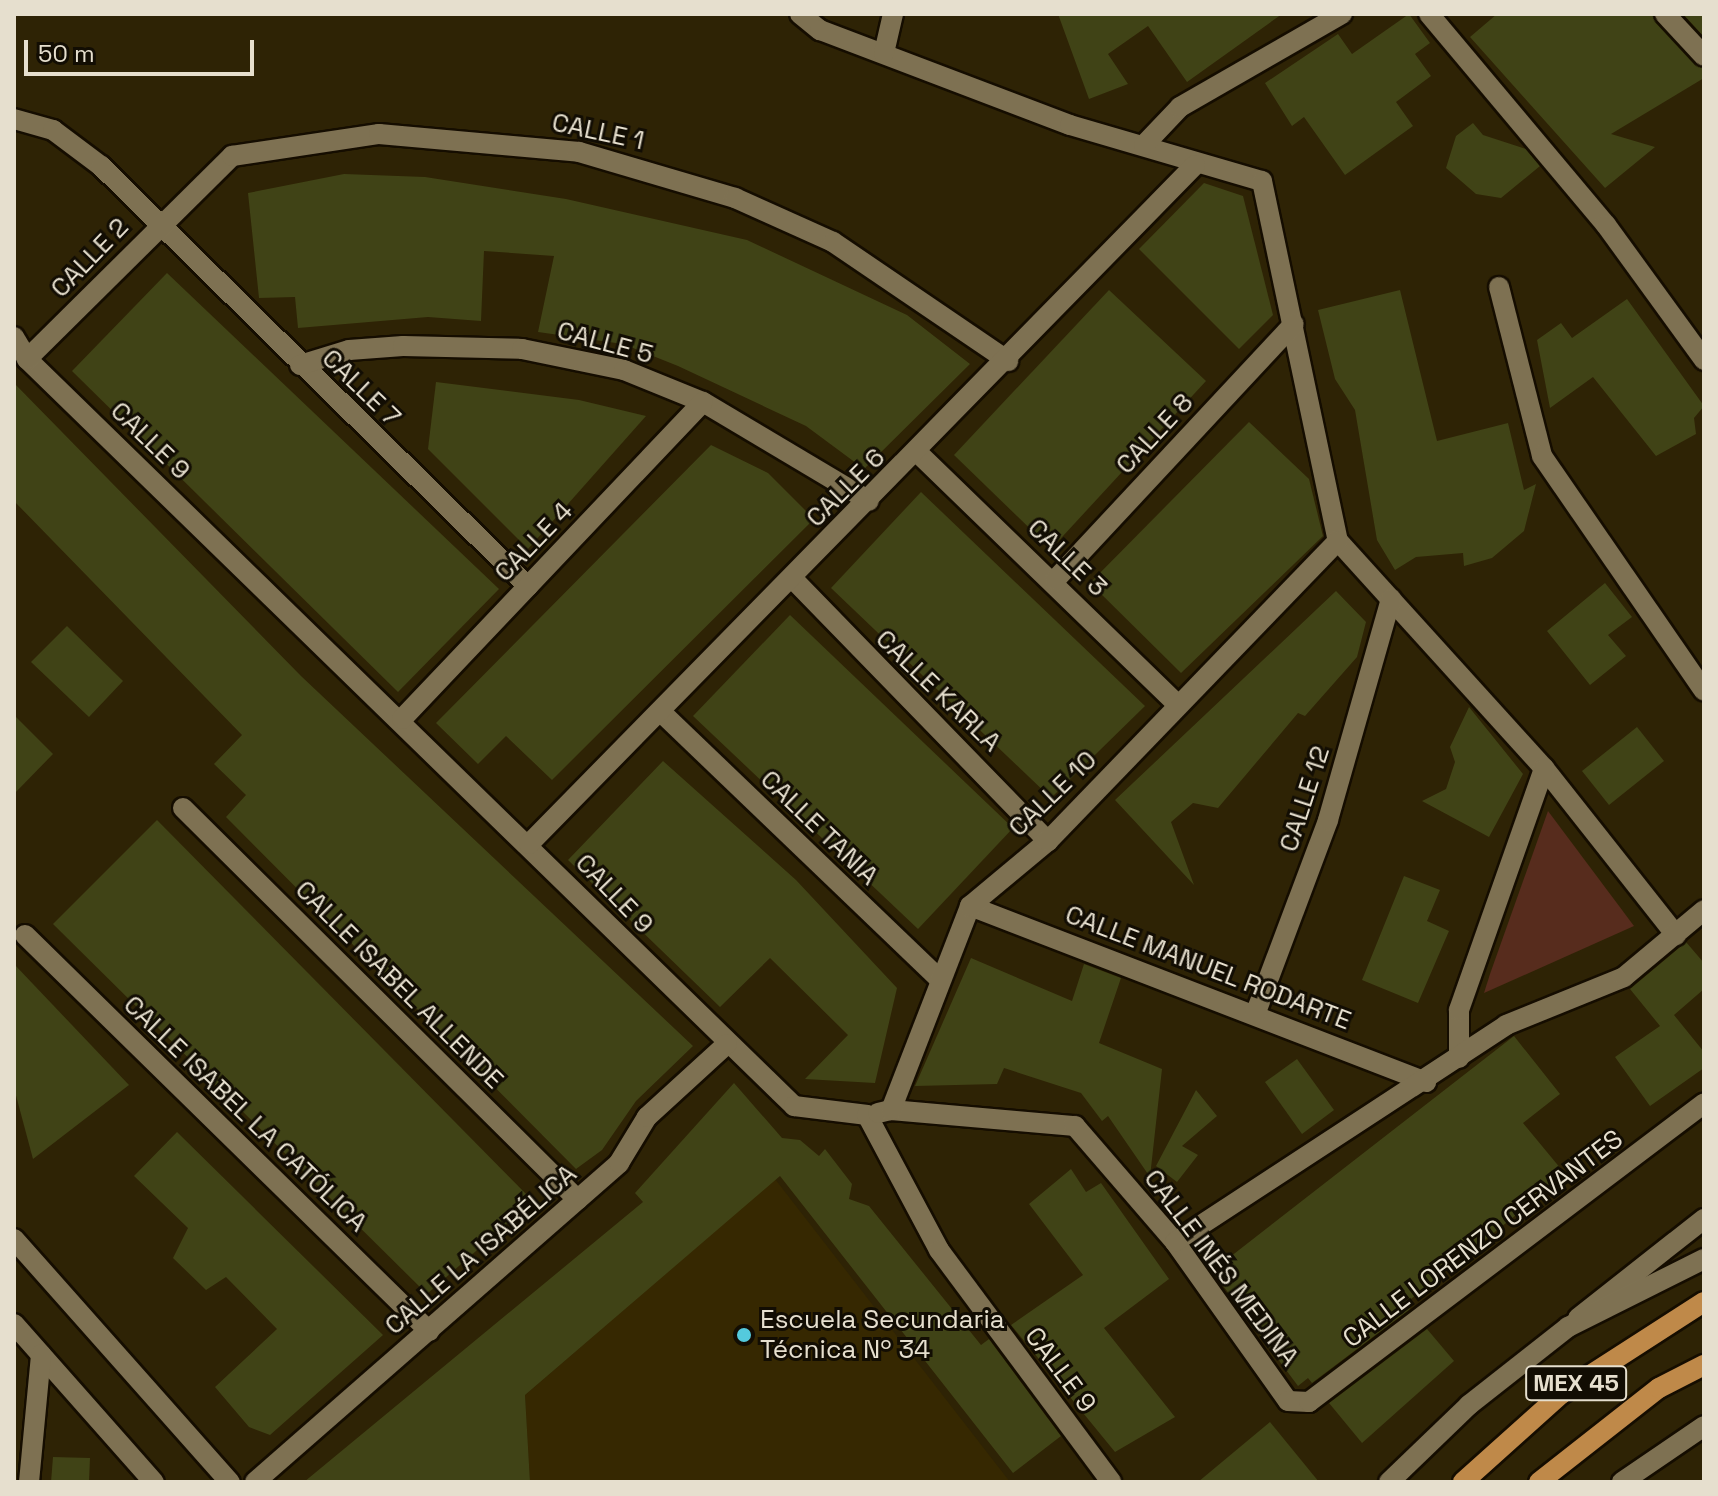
<!DOCTYPE html>
<meta charset="utf-8">
<style>
body{margin:0}
#map{position:relative;width:1718px;height:1496px;overflow:hidden;background:#2e2305;font-family:"Space Grotesk",sans-serif}
div>[style]{position:absolute}
.built>*{inset:0;background:#362801}
.green>*{inset:0;background:#572c1d}
.building>*{inset:0;background:#404316}
.roads{filter:drop-shadow(2px 0 #150d00) drop-shadow(-2px 0 #150d00) drop-shadow(0 2px #150d00) drop-shadow(0 -2px #150d00)}
.minor>*{height:20px;margin:-10px;padding:0 10px;transform-origin:10px;border-radius:10px;background:#7e7152}
.major>*{height:20px;margin:-10px;padding:0 10px;transform-origin:10px;border-radius:10px;background:#bf8949}
.dots>*{width:22px;height:22px;translate:-50% -50%;box-sizing:border-box;border:4px solid #120d03;border-radius:50%}
span{translate:-50% -50%;white-space:nowrap;text-align:center;line-height:1.15;-webkit-text-stroke:6px #120d03;paint-order:stroke}
.shield-label span{padding:2px 6px;background:#120d03;border:2px solid;border-radius:6px;-webkit-text-stroke-width:0}
.shield-label{font-size:24px;color:#e6dfce;font-weight:700}
.street-label{font-size:26px;color:#e6dfce}
.poi-label{font-size:26px;color:#e6dfce}
.left{translate:0 -50%;text-align:left}
.frame{position:absolute;inset:0;border:16px solid #e6dfce;pointer-events:none}
.scale{position:absolute;left:24px;top:40px;width:230px;height:36px;box-sizing:border-box;border:4px solid #e6dfce;border-top:0;padding-left:10px;font-size:24px;line-height:28px;white-space:nowrap;color:#e6dfce;-webkit-text-stroke:6px #120d03;paint-order:stroke}
</style>
<div id="map">
<div class="built">
<div style="clip-path:polygon(775px 1179px,1010px 1482px,530px 1482px,525px 1395px)"></div>
</div>
<div class="green">
<div style="clip-path:polygon(1548px 811px,1634px 926px,1484px 993px,1490px 974px)"></div>
</div>
<div class="building">
<div style="clip-path:polygon(1058px 14px,1282px 14px,1187px 82px,1148px 26px,1108px 54px,1128px 84px,1089px 99px)"></div>
<div style="clip-path:polygon(1409px 14px,1430px 43px,1415px 54px,1431px 76px,1396px 102px,1413px 126px,1345px 175px,1304px 117px,1292px 126px,1265px 83px,1338px 34px,1352px 54px)"></div>
<div style="clip-path:polygon(1497px 14px,1652px 14px,1704px 69px,1704px 78px,1611px 134px,1655px 147px,1605px 188px,1470px 37px)"></div>
<div style="clip-path:polygon(1683px 14px,1704px 14px,1704px 37px)"></div>
<div style="clip-path:polygon(1473px 123px,1483px 135px,1526px 149px,1540px 166px,1501px 198px,1476px 194px,1446px 168px,1456px 136px)"></div>
<div style="clip-path:polygon(344px 174px,425px 177px,566px 199px,747px 240px,907px 315px,970px 364px,864px 469px,806px 426px,678px 366px,623px 344px,538px 332px,554px 256px,484px 251px,481px 321px,428px 317px,298px 328px,295px 297px,259px 298px,248px 193px)"></div>
<div style="clip-path:polygon(1204px 183px,1243px 196px,1273px 315px,1239px 349px,1139px 249px)"></div>
<div style="clip-path:polygon(167px 273px,499px 589px,398px 692px,72px 371px)"></div>
<div style="clip-path:polygon(1109px 290px,1206px 381px,1051px 549px,954px 455px)"></div>
<div style="clip-path:polygon(1400px 290px,1437px 441px,1508px 423px,1524px 490px,1536px 484px,1524px 531px,1492px 558px,1464px 566px,1463px 553px,1416px 557px,1395px 570px,1377px 540px,1355px 410px,1335px 379px,1318px 310px)"></div>
<div style="clip-path:polygon(1627px 299px,1704px 406px,1694px 418px,1696px 434px,1656px 456px,1593px 377px,1550px 408px,1537px 340px,1561px 323px,1572px 338px)"></div>
<div style="clip-path:polygon(436px 382px,579px 400px,646px 416px,528px 549px,428px 449px)"></div>
<div style="clip-path:polygon(14px 383px,301px 676px,693px 1046px,636px 1101px,602px 1150px,576px 1169px,226px 817px,246px 795px,214px 764px,242px 735px,14px 501px)"></div>
<div style="clip-path:polygon(1249px 422px,1309px 479px,1323px 536px,1181px 673px,1090px 583px)"></div>
<div style="clip-path:polygon(711px 445px,768px 473px,814px 519px,552px 780px,506px 736px,478px 764px,436px 723px)"></div>
<div style="clip-path:polygon(921px 492px,1145px 706px,1051px 798px,831px 588px)"></div>
<div style="clip-path:polygon(1605px 583px,1632px 617px,1608px 635px,1626px 656px,1590px 685px,1547px 631px)"></div>
<div style="clip-path:polygon(1336px 591px,1366px 622px,1357px 657px,1305px 716px,1298px 713px,1218px 808px,1193px 803px,1171px 822px,1194px 885px,1115px 800px)"></div>
<div style="clip-path:polygon(790px 615px,1013px 828px,918px 929px,693px 716px)"></div>
<div style="clip-path:polygon(67px 626px,123px 681px,89px 717px,31px 662px)"></div>
<div style="clip-path:polygon(1469px 707px,1523px 774px,1489px 837px,1422px 801px,1446px 789px,1455px 762px,1450px 747px)"></div>
<div style="clip-path:polygon(14px 715px,53px 754px,14px 794px)"></div>
<div style="clip-path:polygon(1637px 727px,1664px 761px,1609px 805px,1582px 771px)"></div>
<div style="clip-path:polygon(663px 761px,796px 880px,897px 988px,875px 1083px,805px 1079px,848px 1035px,770px 958px,720px 1007px,568px 860px)"></div>
<div style="clip-path:polygon(157px 820px,533px 1201px,427px 1294px,53px 924px)"></div>
<div style="clip-path:polygon(1404px 876px,1440px 890px,1427px 921px,1449px 931px,1418px 1003px,1362px 980px)"></div>
<div style="clip-path:polygon(1686px 942px,1704px 963px,1704px 989px,1674px 1015px,1704px 1052px,1704px 1068px,1650px 1106px,1615px 1057px,1660px 1026px,1630px 989px)"></div>
<div style="clip-path:polygon(971px 958px,1072px 1001px,1084px 964px,1121px 978px,1099px 1043px,1162px 1069px,1150px 1177px,1108px 1116px,1102px 1121px,1081px 1093px,1004px 1068px,997px 1084px,915px 1086px)"></div>
<div style="clip-path:polygon(14px 964px,129px 1085px,33px 1159px,14px 1088px)"></div>
<div style="clip-path:polygon(1514px 1036px,1560px 1094px,1523px 1123px,1566px 1175px,1406px 1303px,1410px 1309px,1312px 1383px,1308px 1378px,1298px 1386px,1212px 1271px)"></div>
<div style="clip-path:polygon(1297px 1059px,1334px 1110px,1302px 1134px,1265px 1082px)"></div>
<div style="clip-path:polygon(734px 1083px,782px 1138px,800px 1140px,819px 1156px,825px 1149px,852px 1184px,849px 1199px,869px 1206px,981px 1345px,989px 1339px,1061px 1436px,1013px 1473px,780px 1176px,525px 1395px,530px 1482px,304px 1482px,643px 1202px,635px 1193px)"></div>
<div style="clip-path:polygon(1196px 1090px,1217px 1116px,1182px 1146px,1198px 1155px,1177px 1182px,1156px 1166px)"></div>
<div style="clip-path:polygon(177px 1132px,383px 1335px,270px 1435px,249px 1427px,215px 1387px,277px 1329px,226px 1277px,206px 1290px,173px 1258px,188px 1228px,134px 1176px)"></div>
<div style="clip-path:polygon(1071px 1169px,1086px 1192px,1101px 1183px,1169px 1279px,1104px 1328px,1175px 1417px,1115px 1452px,1011px 1325px,1083px 1275px,1029px 1204px)"></div>
<div style="clip-path:polygon(1427px 1329px,1454px 1361px,1362px 1443px,1329px 1403px)"></div>
<div style="clip-path:polygon(1270px 1422px,1319px 1482px,1198px 1482px)"></div>
<div style="clip-path:polygon(53px 1457px,90px 1458px,89px 1482px,51px 1482px)"></div>
</div>
<div class="roads">
<div class="minor">
<div style="left:800px;top:14px;width:26px;rotate:39deg"></div>
<div style="left:820px;top:30px;width:267px;rotate:20.8deg"></div>
<div style="left:1070px;top:125px;width:200px;rotate:16.3deg"></div>
<div style="left:1262px;top:181px;width:368px;rotate:78.1deg"></div>
<div style="left:1338px;top:541px;width:307px;rotate:47.8deg"></div>
<div style="left:1544px;top:768px;width:213px;rotate:51.7deg"></div>
<div style="left:1429px;top:14px;width:275px;rotate:50deg"></div>
<div style="left:1606px;top:225px;width:167px;rotate:54deg"></div>
<div style="left:1665px;top:14px;width:57px;rotate:47.1deg"></div>
<div style="left:884px;top:53px;width:40px;rotate:-77deg"></div>
<div style="left:14px;top:119px;width:41px;rotate:15.8deg"></div>
<div style="left:53px;top:130px;width:60px;rotate:36.9deg"></div>
<div style="left:101px;top:166px;width:599px;rotate:44.53deg"></div>
<div style="left:1144px;top:145px;width:52px;rotate:-46.5deg"></div>
<div style="left:1180px;top:107px;width:187px;rotate:-29.9deg"></div>
<div style="left:1499px;top:287px;width:174px;rotate:75.7deg"></div>
<div style="left:1542px;top:456px;width:285px;rotate:55.4deg"></div>
<div style="left:14px;top:337px;width:26px;rotate:59deg"></div>
<div style="left:27px;top:359px;width:1071px;rotate:44.24deg"></div>
<div style="left:794px;top:1106px;width:74px;rotate:7deg"></div>
<div style="left:867px;top:1115px;width:153px;rotate:61.9deg"></div>
<div style="left:939px;top:1250px;width:289px;rotate:53.4deg"></div>
<div style="left:27px;top:359px;width:289px;rotate:-44.7deg"></div>
<div style="left:232px;top:156px;width:149px;rotate:-8.5deg"></div>
<div style="left:379px;top:134px;width:201px;rotate:5.1deg"></div>
<div style="left:579px;top:152px;width:163px;rotate:16.4deg"></div>
<div style="left:735px;top:198px;width:107px;rotate:24.2deg"></div>
<div style="left:833px;top:242px;width:212px;rotate:34.2deg"></div>
<div style="left:300px;top:365px;width:51px;rotate:-17deg"></div>
<div style="left:349px;top:350px;width:54px;rotate:-4.2deg"></div>
<div style="left:403px;top:346px;width:119px;rotate:1.4deg"></div>
<div style="left:522px;top:349px;width:104px;rotate:11.6deg"></div>
<div style="left:624px;top:370px;width:85px;rotate:22.1deg"></div>
<div style="left:703px;top:402px;width:193px;rotate:30.8deg"></div>
<div style="left:918px;top:453px;width:361px;rotate:44.1deg"></div>
<div style="left:793px;top:579px;width:366px;rotate:45.8deg"></div>
<div style="left:1055px;top:580px;width:350px;rotate:-47deg"></div>
<div style="left:663px;top:714px;width:383px;rotate:43.8deg"></div>
<div style="left:402px;top:719px;width:437px;rotate:-46.5deg"></div>
<div style="left:183px;top:808px;width:556px;rotate:44.78deg"></div>
<div style="left:529px;top:844px;width:951px;rotate:-45.55deg"></div>
<div style="left:970px;top:906px;width:489px;rotate:21.1deg"></div>
<div style="left:25px;top:935px;width:566px;rotate:44.43deg"></div>
<div style="left:1256px;top:1012px;width:205px;rotate:-69.4deg"></div>
<div style="left:1328px;top:820px;width:230px;rotate:-74.1deg"></div>
<div style="left:1459px;top:1058px;width:48px;rotate:-90deg"></div>
<div style="left:1459px;top:1010px;width:256px;rotate:-70.6deg"></div>
<div style="left:891px;top:1110px;width:185px;rotate:5deg"></div>
<div style="left:1075px;top:1126px;width:153px;rotate:49.2deg"></div>
<div style="left:1175px;top:1242px;width:195px;rotate:54.6deg"></div>
<div style="left:1288px;top:1401px;width:21px;rotate:3deg"></div>
<div style="left:1309px;top:1402px;width:495px;rotate:-37.1deg"></div>
<div style="left:878px;top:1113px;width:13px;rotate:-13deg"></div>
<div style="left:891px;top:1110px;width:219px;rotate:-68.8deg"></div>
<div style="left:970px;top:906px;width:102px;rotate:-39.8deg"></div>
<div style="left:1048px;top:841px;width:417px;rotate:-46deg"></div>
<div style="left:14px;top:1239px;width:325px;rotate:48.4deg"></div>
<div style="left:1175px;top:1242px;width:396px;rotate:-33.2deg"></div>
<div style="left:1506px;top:1025px;width:127px;rotate:-22.1deg"></div>
<div style="left:1624px;top:977px;width:104px;rotate:-39.9deg"></div>
<div style="left:1578px;top:1318px;width:160px;rotate:-38.2deg"></div>
<div style="left:14px;top:1324px;width:211px;rotate:48.5deg"></div>
<div style="left:29px;top:1482px;width:128px;rotate:-84.6deg"></div>
<div style="left:255px;top:1482px;width:484px;rotate:-41.2deg"></div>
<div style="left:619px;top:1163px;width:54px;rotate:-58.7deg"></div>
<div style="left:647px;top:1117px;width:108px;rotate:-42.4deg"></div>
<div style="left:1389px;top:1482px;width:111px;rotate:-43.9deg"></div>
<div style="left:1469px;top:1405px;width:126px;rotate:-38.2deg"></div>
<div style="left:1568px;top:1327px;width:152px;rotate:-26.6deg"></div>
<div style="left:1622px;top:1482px;width:99px;rotate:-34.3deg"></div>
</div>
<div class="major">
<div style="left:1463px;top:1482px;width:132px;rotate:-41.9deg"></div>
<div style="left:1561px;top:1394px;width:170px;rotate:-32.8deg"></div>
<div style="left:1539px;top:1482px;width:152px;rotate:-38.1deg"></div>
<div style="left:1659px;top:1388px;width:51px;rotate:-27.1deg"></div>
</div>
</div>
<div class="dots">
<div style="left:744px;top:1335px;background:#54cadd"></div>
</div>
<div class="shield-label">
<span style="left:1576px;top:1383px">MEX 45</span>
</div>
<div class="street-label">
<span style="left:598px;top:132px;rotate:12deg">CALLE 1</span>
<span style="left:90px;top:258px;rotate:-46deg">CALLE 2</span>
<span style="left:605px;top:343px;rotate:15deg">CALLE 5</span>
<span style="left:361px;top:388px;rotate:44deg">CALLE 7</span>
<span style="left:1155px;top:434px;rotate:-47deg">CALLE 8</span>
<span style="left:150px;top:441px;rotate:44deg">CALLE 9</span>
<span style="left:846px;top:488px;rotate:-45deg">CALLE 6</span>
<span style="left:534px;top:542px;rotate:-46deg">CALLE 4</span>
<span style="left:1067px;top:558px;rotate:44deg">CALLE 3</span>
<span style="left:938px;top:691px;rotate:44deg">CALLE KARLA</span>
<span style="left:1053px;top:794px;rotate:-44deg">CALLE 10</span>
<span style="left:1305px;top:799px;rotate:-72deg">CALLE 12</span>
<span style="left:819px;top:828px;rotate:44deg">CALLE TANIA</span>
<span style="left:614px;top:894px;rotate:46deg">CALLE 9</span>
<span style="left:1208px;top:968px;rotate:21deg">CALLE MANUEL RODARTE</span>
<span style="left:399px;top:985px;rotate:45deg">CALLE ISABEL ALLENDE</span>
<span style="left:245px;top:1114px;rotate:44deg">CALLE ISABEL LA CATÓLICA</span>
<span style="left:1483px;top:1239px;rotate:-37deg">CALLE LORENZO CERVANTES</span>
<span style="left:481px;top:1250px;rotate:-41deg">CALLE LA ISABÉLICA</span>
<span style="left:1221px;top:1268px;rotate:53deg">CALLE INÉS MEDINA</span>
<span style="left:1060px;top:1370px;rotate:53deg">CALLE 9</span>
</div>
<div class="poi-label">
<span class="left" style="left:760px;top:1335px">Escuela Secundaria<br>Técnica Nº 34</span>
</div>
<div class="frame"></div>
<div class="scale">50 m</div>
</div>
